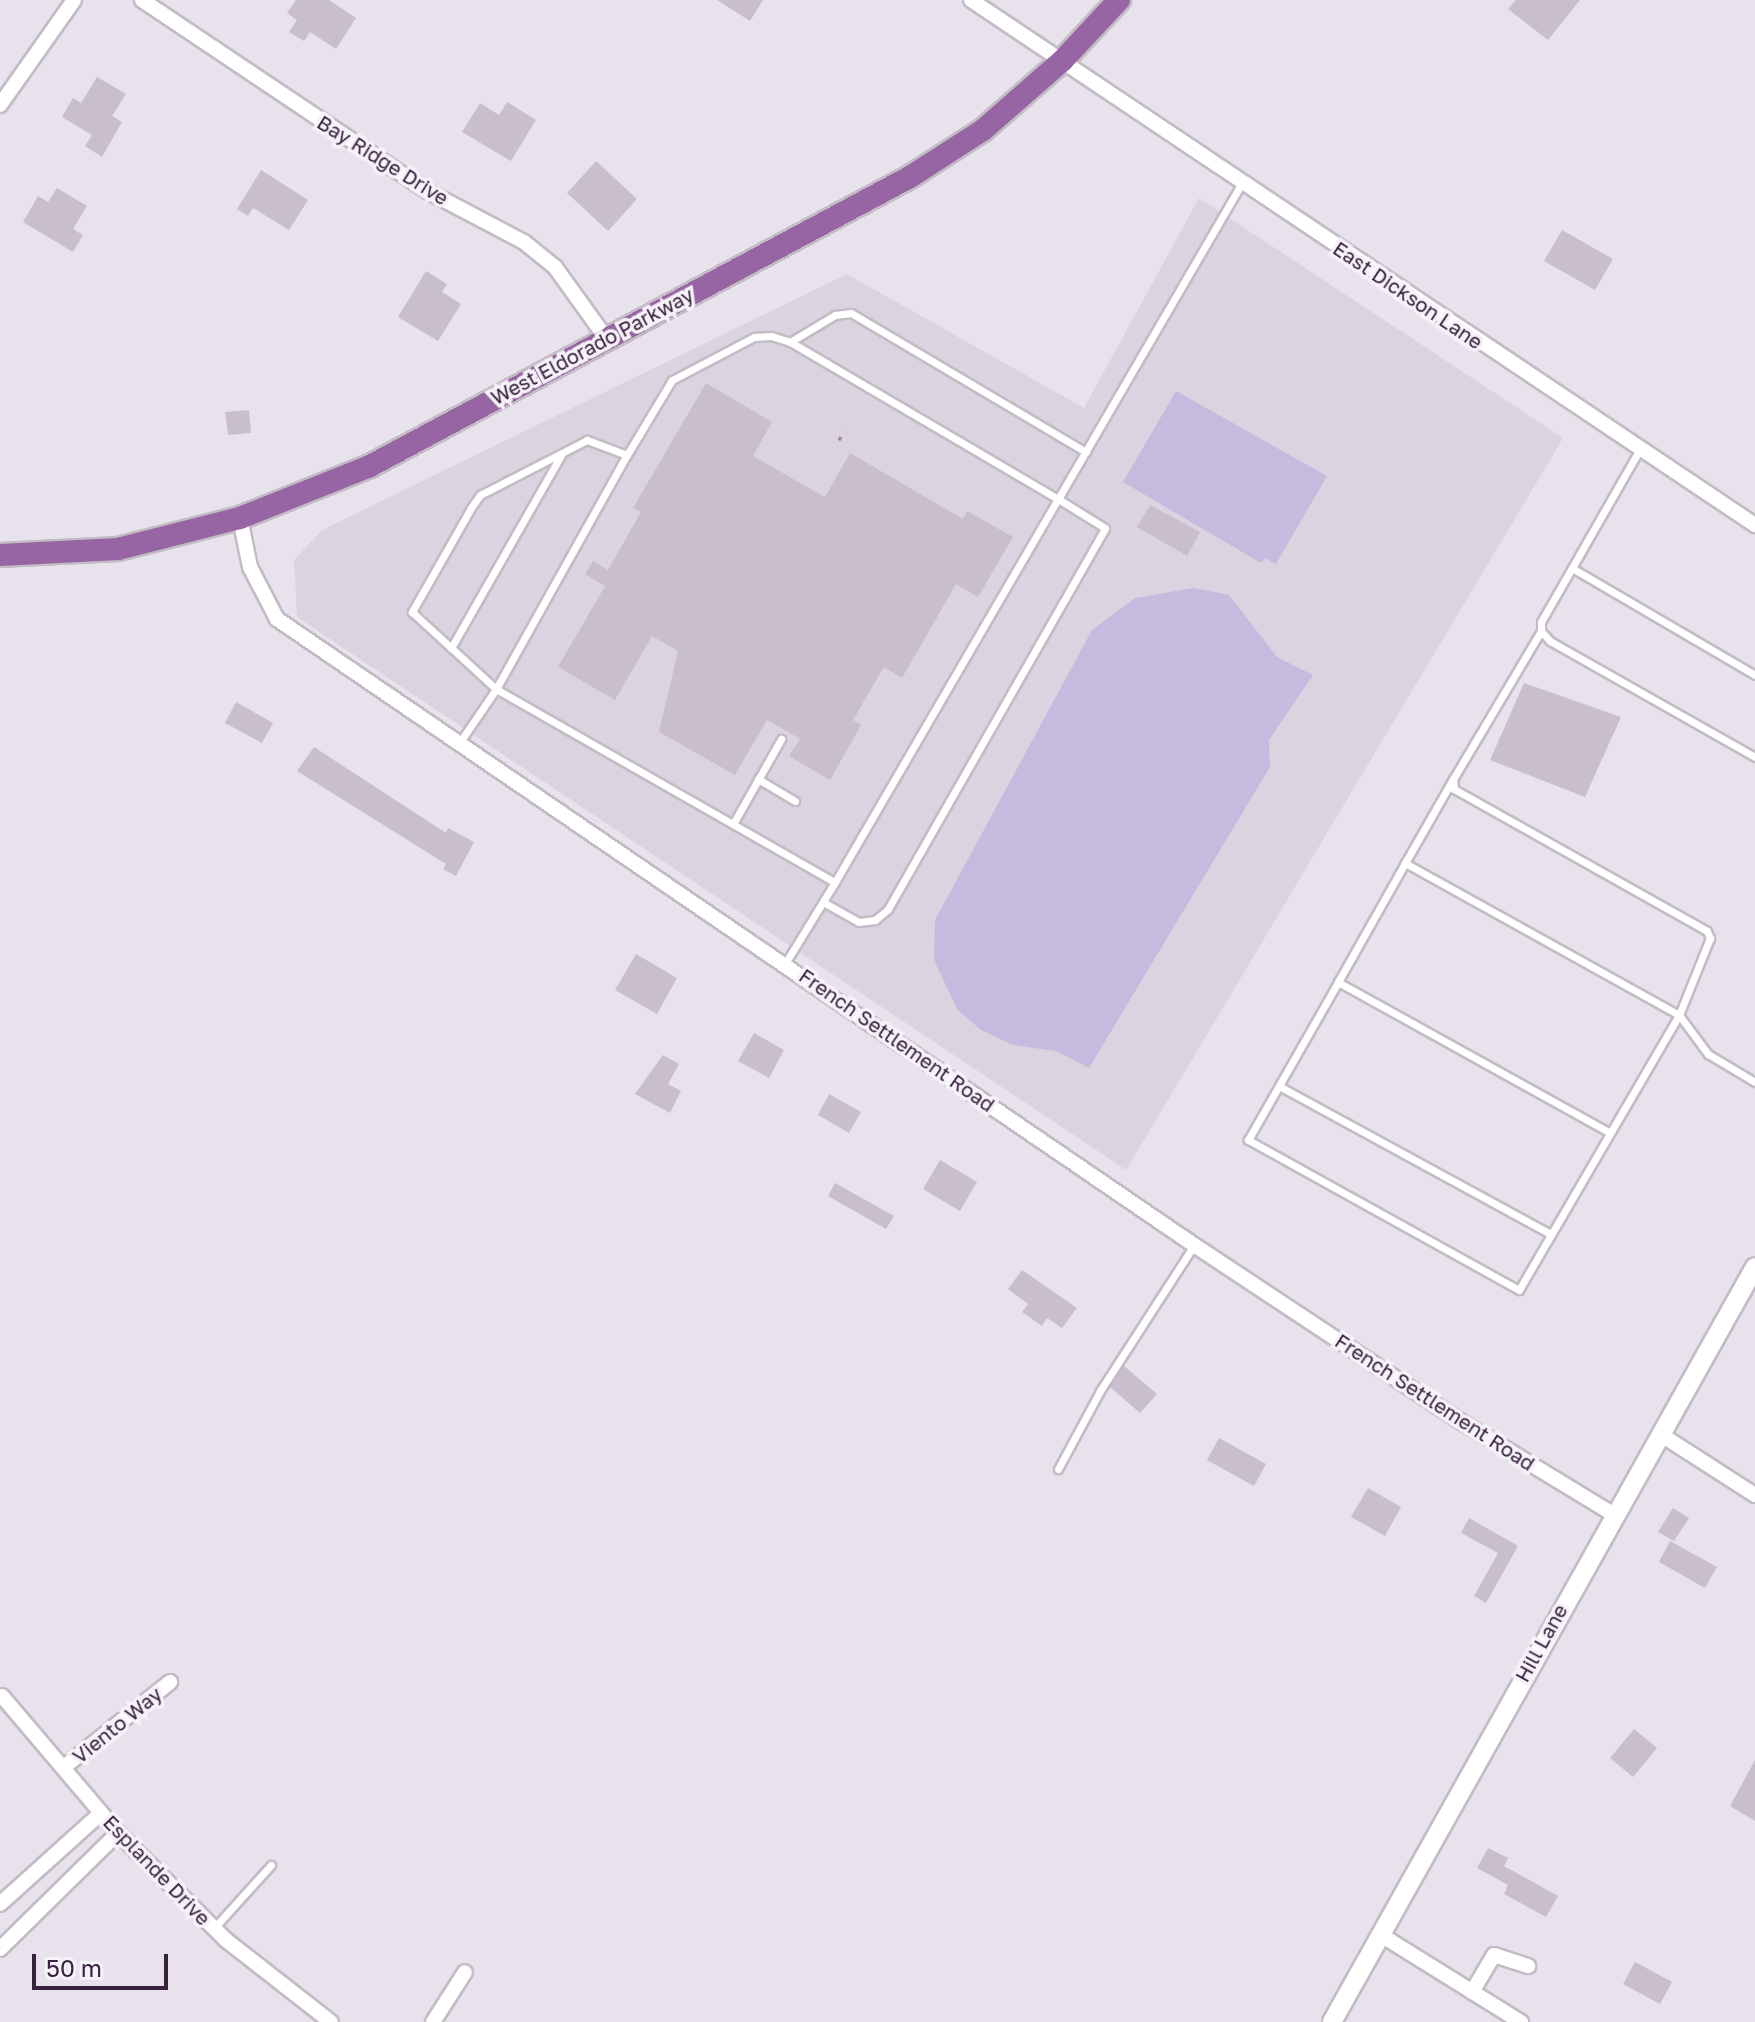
<!DOCTYPE html>
<style>
body{margin:0}
#map{position:relative;width:1755px;height:2022px;overflow:hidden;background:#e8e2ec;font-family:"Golos Text",sans-serif}
div>[style]{position:absolute}
.built>*{inset:0;background:#dcd3e0}
.green>*{inset:0;background:#c6bade}
.building>*{inset:0;background:#c8becd}
.path>*{height:3px;margin-top:-1.5px;transform-origin:0;background:repeating-linear-gradient(90deg,#a581b1 0 4px,transparent 0 10px)}
.roads{filter:drop-shadow(2px 0 #c3bcc5) drop-shadow(-2px 0 #c3bcc5) drop-shadow(0 2px #c3bcc5) drop-shadow(0 -2px #c3bcc5)}
.service>*{height:7px;margin:-3.5px;padding:0 3.5px;transform-origin:3.5px;border-radius:3.5px;background:#fff}
.minor>*{height:14px;margin:-7px;padding:0 7px;transform-origin:7px;border-radius:7px;background:#fff}
.tertiary>*{height:18px;margin:-9px;padding:0 9px;transform-origin:9px;border-radius:9px;background:#fff}
.primary>*{height:22px;margin:-11px;padding:0 11px;transform-origin:11px;border-radius:11px;background:#9765a3}
span{translate:-50% -50%;white-space:nowrap;text-align:center;line-height:1.15;-webkit-text-stroke:7px #f6f2f9;paint-order:stroke}
.street-label{font-size:20px;color:#38213e}
.scale{position:absolute;left:32px;top:1954px;width:136px;height:36px;box-sizing:border-box;border:4px solid #38213e;border-top:0;padding-left:10px;font-size:24px;line-height:28px;white-space:nowrap;color:#38213e;-webkit-text-stroke:6px #f6f2f9;paint-order:stroke}
</style>
<div id="map">
<div class="built">
<div style="clip-path:polygon(1199px 198px,1563px 438px,1126px 1170px,297px 617px,294px 560px,322px 530px,847px 274px,1084px 408px)"></div>
</div>
<div class="green">
<div style="clip-path:polygon(1176px 391px,1327px 476px,1276px 564px,1265px 558px,1261px 563px,1123px 482px)"></div>
<div style="clip-path:polygon(1194px 588px,1229px 595px,1277px 657px,1313px 675px,1269px 740px,1270px 767px,1089px 1068px,1056px 1051px,1013px 1045px,981px 1030px,957px 1009px,934px 960px,935px 920px,1092px 630px,1135px 598px)"></div>
</div>
<div class="building">
<div style="clip-path:polygon(296px 0,329px 0,356px 18px,336px 49px,310px 32px,304px 41px,289px 32px,297px 20px,287px 13px)"></div>
<div style="clip-path:polygon(717px 0,763px 0,750px 21px)"></div>
<div style="clip-path:polygon(1516px 0,1580px 0,1548px 40px,1508px 9px)"></div>
<div style="clip-path:polygon(97px 77px,126px 94px,112px 116px,122px 122px,102px 157px,85px 146px,92px 135px,62px 117px,73px 98px,81px 103px)"></div>
<div style="clip-path:polygon(507px 102px,536px 120px,511px 161px,462px 132px,480px 103px,499px 115px)"></div>
<div style="clip-path:polygon(596px 161px,637px 199px,608px 231px,567px 193px)"></div>
<div style="clip-path:polygon(261px 170px,308px 200px,289px 230px,253px 208px,248px 216px,237px 209px)"></div>
<div style="clip-path:polygon(57px 188px,87px 206px,73px 229px,83px 235px,73px 252px,23px 222px,38px 196px,48px 202px)"></div>
<div style="clip-path:polygon(1562px 230px,1613px 259px,1595px 290px,1544px 261px)"></div>
<div style="clip-path:polygon(426px 271px,447px 284px,442px 292px,461px 304px,438px 341px,398px 317px)"></div>
<div style="clip-path:polygon(706px 383px,772px 422px,753px 456px,825px 497px,850px 453px,963px 519px,967px 511px,1013px 537px,978px 597px,956px 584px,902px 678px,884px 667px,853px 720px,861px 725px,830px 780px,789px 756px,800px 739px,767px 720px,735px 775px,659px 732px,678px 651px,652px 636px,615px 700px,558px 667px,605px 586px,585px 574px,593px 561px,608px 570px,641px 512px,633px 508px)"></div>
<div style="clip-path:polygon(249px 410px,251px 433px,228px 435px,225px 412px)"></div>
<div style="clip-path:polygon(1150px 505px,1200px 532px,1187px 556px,1137px 527px)"></div>
<div style="clip-path:polygon(1524px 683px,1621px 717px,1585px 797px,1490px 760px)"></div>
<div style="clip-path:polygon(236px 702px,273px 723px,262px 743px,225px 723px)"></div>
<div style="clip-path:polygon(314px 747px,446px 833px,448px 828px,474px 842px,456px 876px,443px 869px,446px 864px,297px 771px)"></div>
<div style="clip-path:polygon(636px 954px,677px 978px,657px 1014px,615px 990px)"></div>
<div style="clip-path:polygon(754px 1033px,784px 1050px,769px 1078px,738px 1061px)"></div>
<div style="clip-path:polygon(663px 1055px,679px 1064px,668px 1084px,681px 1091px,670px 1113px,635px 1094px)"></div>
<div style="clip-path:polygon(829px 1094px,861px 1112px,849px 1133px,818px 1115px)"></div>
<div style="clip-path:polygon(940px 1160px,977px 1182px,960px 1211px,923px 1189px)"></div>
<div style="clip-path:polygon(835px 1183px,894px 1216px,886px 1229px,828px 1196px)"></div>
<div style="clip-path:polygon(1022px 1270px,1077px 1308px,1062px 1328px,1047px 1318px,1042px 1326px,1022px 1312px,1028px 1304px,1008px 1289px)"></div>
<div style="clip-path:polygon(1124px 1366px,1157px 1394px,1140px 1413px,1110px 1387px)"></div>
<div style="clip-path:polygon(1219px 1438px,1266px 1464px,1254px 1486px,1207px 1460px)"></div>
<div style="clip-path:polygon(1368px 1488px,1401px 1507px,1385px 1536px,1351px 1517px)"></div>
<div style="clip-path:polygon(1673px 1508px,1689px 1518px,1674px 1541px,1658px 1532px)"></div>
<div style="clip-path:polygon(1469px 1518px,1518px 1546px,1486px 1603px,1474px 1596px,1498px 1553px,1461px 1533px)"></div>
<div style="clip-path:polygon(1670px 1541px,1717px 1567px,1705px 1588px,1659px 1562px)"></div>
<div style="clip-path:polygon(1634px 1729px,1657px 1748px,1633px 1777px,1610px 1758px)"></div>
<div style="clip-path:polygon(1755px 1760px,1755px 1821px,1730px 1806px)"></div>
<div style="clip-path:polygon(1488px 1848px,1508px 1858px,1504px 1866px,1558px 1896px,1546px 1917px,1504px 1894px,1508px 1885px,1477px 1868px)"></div>
<div style="clip-path:polygon(1635px 1962px,1672px 1982px,1660px 2004px,1623px 1984px)"></div>
</div>
<div class="path">
<div style="left:839px;top:440px;width:10px;rotate:-61deg"></div>
</div>
<div class="roads">
<div class="service">
<div style="left:790px;top:342px;width:52px;rotate:-31deg"></div>
<div style="left:835px;top:315px;width:16px;rotate:-7deg"></div>
<div style="left:851px;top:313px;width:273px;rotate:30.6deg"></div>
<div style="left:1640px;top:449px;width:199px;rotate:119.8deg"></div>
<div style="left:1541px;top:622px;width:9px;rotate:90deg"></div>
<div style="left:1541px;top:631px;width:13px;rotate:48deg"></div>
<div style="left:1550px;top:641px;width:236px;rotate:29.5deg"></div>
<div style="left:1572px;top:568px;width:212px;rotate:30.3deg"></div>
<div style="left:1541px;top:631px;width:172px;rotate:120.7deg"></div>
<div style="left:1453px;top:779px;width:10px;rotate:84deg"></div>
<div style="left:1454px;top:789px;width:290px;rotate:29.3deg"></div>
<div style="left:1707px;top:931px;width:8px;rotate:67deg"></div>
<div style="left:1710px;top:938px;width:83px;rotate:111.9deg"></div>
<div style="left:1679px;top:1015px;width:49px;rotate:53.4deg"></div>
<div style="left:1708px;top:1054px;width:55px;rotate:30.8deg"></div>
<div style="left:451px;top:648px;width:222px;rotate:-60.3deg"></div>
<div style="left:460px;top:742px;width:64px;rotate:-55.8deg"></div>
<div style="left:496px;top:689px;width:268px;rotate:-60.8deg"></div>
<div style="left:758px;top:779px;width:43px;rotate:30.7deg"></div>
<div style="left:733px;top:824px;width:98px;rotate:-60.5deg"></div>
<div style="left:1405px;top:863px;width:313px;rotate:29deg"></div>
<div style="left:1679px;top:1015px;width:318px;rotate:120.2deg"></div>
<div style="left:1519px;top:1290px;width:310px;rotate:-151deg"></div>
<div style="left:1248px;top:1140px;width:182px;rotate:-60.3deg"></div>
<div style="left:1338px;top:982px;width:137px;rotate:-60.6deg"></div>
<div style="left:1405px;top:863px;width:97px;rotate:-60.3deg"></div>
<div style="left:823px;top:902px;width:41px;rotate:29.1deg"></div>
<div style="left:859px;top:922px;width:16px;rotate:-7deg"></div>
<div style="left:875px;top:920px;width:17px;rotate:-40deg"></div>
<div style="left:888px;top:909px;width:438px;rotate:-60.3deg"></div>
<div style="left:1105px;top:528px;width:55px;rotate:-148.3deg"></div>
<div style="left:1058px;top:499px;width:311px;rotate:-149.6deg"></div>
<div style="left:790px;top:342px;width:20px;rotate:-162deg"></div>
<div style="left:771px;top:336px;width:17px;rotate:177deg"></div>
<div style="left:754px;top:337px;width:93px;rotate:152.3deg"></div>
<div style="left:672px;top:380px;width:87px;rotate:121deg"></div>
<div style="left:627px;top:455px;width:43px;rotate:-159.4deg"></div>
<div style="left:587px;top:440px;width:120px;rotate:152.8deg"></div>
<div style="left:480px;top:495px;width:16px;rotate:125deg"></div>
<div style="left:471px;top:508px;width:120px;rotate:119.6deg"></div>
<div style="left:412px;top:612px;width:114px;rotate:42.5deg"></div>
<div style="left:496px;top:689px;width:390px;rotate:29.7deg"></div>
<div style="left:835px;top:882px;width:443px;rotate:-59.8deg"></div>
<div style="left:1058px;top:499px;width:363px;rotate:-59.8deg"></div>
<div style="left:786px;top:962px;width:94px;rotate:-58.5deg"></div>
<div style="left:1338px;top:982px;width:311px;rotate:29deg"></div>
<div style="left:1279px;top:1086px;width:310px;rotate:28.6deg"></div>
<div style="left:1058px;top:1469px;width:89px;rotate:-61.7deg"></div>
<div style="left:1100px;top:1391px;width:174px;rotate:-57.2deg"></div>
<div style="left:214px;top:1928px;width:85px;rotate:-47.9deg"></div>
</div>
<div class="minor">
<div style="left:142px;top:0;width:345px;rotate:33.8deg"></div>
<div style="left:429px;top:192px;width:107px;rotate:27.8deg"></div>
<div style="left:524px;top:242px;width:40px;rotate:39deg"></div>
<div style="left:555px;top:267px;width:87px;rotate:54.3deg"></div>
<div style="left:971px;top:0;width:944px;rotate:33.81deg"></div>
<div style="left:0;top:105px;width:128px;rotate:-54.8deg"></div>
<div style="left:240px;top:518px;width:50px;rotate:78.5deg"></div>
<div style="left:250px;top:567px;width:59px;rotate:62.6deg"></div>
<div style="left:277px;top:619px;width:1110px;rotate:34.32deg"></div>
<div style="left:1194px;top:1245px;width:313px;rotate:33.5deg"></div>
<div style="left:1455px;top:1418px;width:185px;rotate:31.3deg"></div>
<div style="left:1660px;top:1434px;width:113px;rotate:32.7deg"></div>
<div style="left:2px;top:1696px;width:180px;rotate:49.7deg"></div>
<div style="left:118px;top:1833px;width:152px;rotate:44.7deg"></div>
<div style="left:226px;top:1940px;width:133px;rotate:38deg"></div>
<div style="left:64px;top:1767px;width:136px;rotate:-38.7deg"></div>
<div style="left:0;top:1904px;width:136px;rotate:-42deg"></div>
<div style="left:1381px;top:1935px;width:165px;rotate:31.9deg"></div>
<div style="left:0;top:1949px;width:165px;rotate:-44.5deg"></div>
<div style="left:1472px;top:1992px;width:43px;rotate:-59.3deg"></div>
<div style="left:1494px;top:1955px;width:36px;rotate:18deg"></div>
<div style="left:433px;top:2022px;width:59px;rotate:-57.4deg"></div>
</div>
<div class="tertiary">
<div style="left:1332px;top:2022px;width:865px;rotate:-60.74deg"></div>
</div>
<div class="primary">
<div style="left:0;top:555px;width:118px;rotate:-2.9deg"></div>
<div style="left:118px;top:549px;width:126px;rotate:-14.3deg"></div>
<div style="left:240px;top:518px;width:140px;rotate:-21.8deg"></div>
<div style="left:370px;top:466px;width:612px;rotate:-28.16deg"></div>
<div style="left:910px;top:177px;width:87px;rotate:-32.8deg"></div>
<div style="left:983px;top:130px;width:106px;rotate:-41.2deg"></div>
<div style="left:1063px;top:60px;width:82px;rotate:-47deg"></div>
</div>
</div>
<div class="street-label">
<span style="left:383px;top:160px;rotate:32deg">Bay Ridge Drive</span>
<span style="left:1408px;top:295px;rotate:34deg">East Dickson Lane</span>
<span style="left:592px;top:346px;rotate:-28deg">West Eldorado Parkway</span>
<span style="left:897px;top:1040px;rotate:35deg">French Settlement Road</span>
<span style="left:1435px;top:1402px;rotate:33deg">French Settlement Road</span>
<span style="left:1541px;top:1643px;rotate:-61deg">Hill Lane</span>
<span style="left:117px;top:1725px;rotate:-39deg">Viento Way</span>
<span style="left:157px;top:1870px;rotate:46deg">Esplande Drive</span>
</div>
<div class="scale">50 m</div>
</div>
